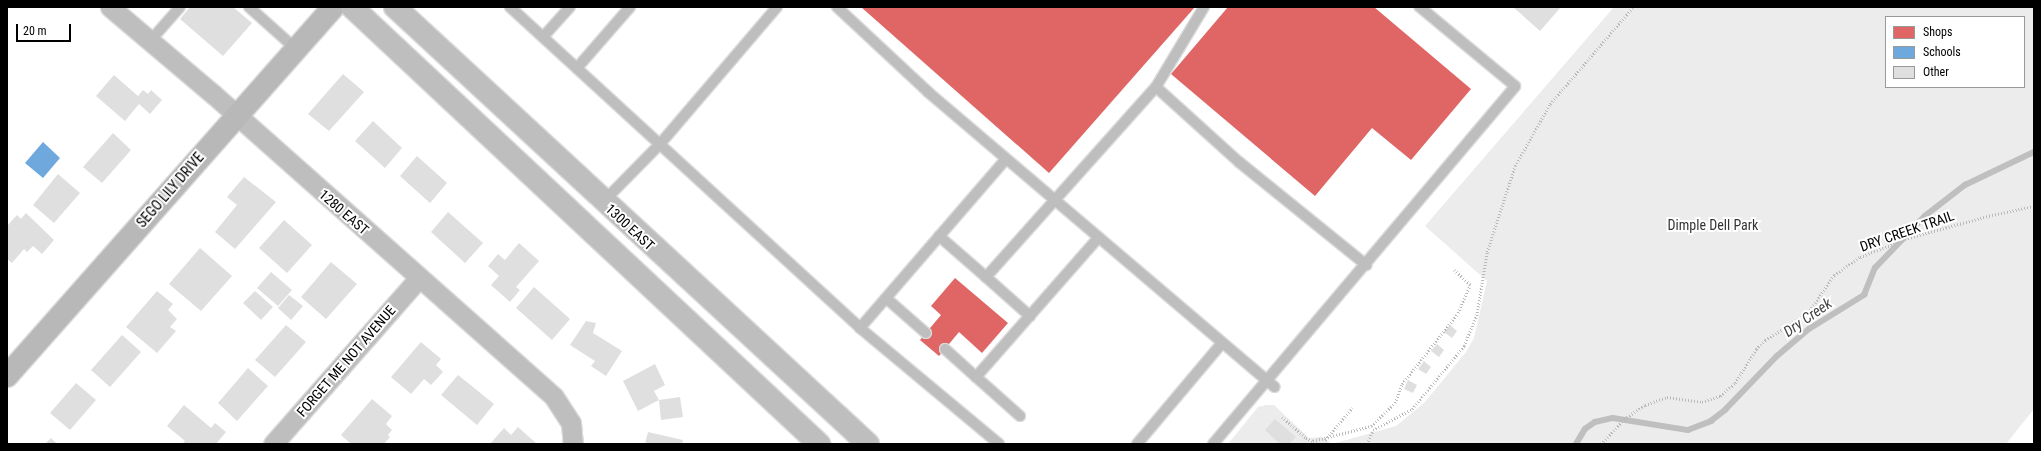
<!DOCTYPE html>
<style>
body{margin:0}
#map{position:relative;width:2041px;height:451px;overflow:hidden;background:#fff;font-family:"Roboto Condensed",sans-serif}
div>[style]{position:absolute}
.green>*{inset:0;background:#ececec}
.shops>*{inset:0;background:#e06666}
.schools>*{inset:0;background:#6fa8dc}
.stream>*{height:5.5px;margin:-2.75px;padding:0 2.75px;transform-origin:2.75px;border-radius:2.75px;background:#bfbfbf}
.building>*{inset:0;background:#dfdfdf}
.path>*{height:2.5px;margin-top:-1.25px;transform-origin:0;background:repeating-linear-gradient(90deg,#b9b9b9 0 1px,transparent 0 3px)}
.roads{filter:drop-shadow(1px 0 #dbdbdb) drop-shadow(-1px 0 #dbdbdb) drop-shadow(0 1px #dbdbdb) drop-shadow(0 -1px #dbdbdb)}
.lane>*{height:10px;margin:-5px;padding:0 5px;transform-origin:5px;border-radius:5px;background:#bebebe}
.street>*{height:19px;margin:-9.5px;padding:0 9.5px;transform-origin:9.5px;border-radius:9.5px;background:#bebebe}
.secondary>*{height:22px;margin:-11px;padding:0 11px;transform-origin:11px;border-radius:11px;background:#b8b8b8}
.primary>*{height:22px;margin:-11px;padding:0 11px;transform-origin:11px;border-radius:11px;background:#bebebe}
span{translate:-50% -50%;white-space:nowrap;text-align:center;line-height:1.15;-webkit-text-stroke:4px #fff;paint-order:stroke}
.street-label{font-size:14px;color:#000}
.park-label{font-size:14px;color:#333}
.water-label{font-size:15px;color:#444;font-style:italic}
.frame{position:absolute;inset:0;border:8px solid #000;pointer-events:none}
.legend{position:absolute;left:1885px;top:16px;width:140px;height:72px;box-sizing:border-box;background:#fff;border:1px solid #999;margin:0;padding:5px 7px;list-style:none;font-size:12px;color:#000}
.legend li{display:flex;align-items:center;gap:8px;height:20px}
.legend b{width:20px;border:1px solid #999}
.scale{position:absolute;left:16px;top:24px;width:55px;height:18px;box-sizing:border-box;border:2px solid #000;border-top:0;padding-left:5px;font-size:12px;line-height:14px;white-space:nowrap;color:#000;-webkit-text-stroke:3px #fff;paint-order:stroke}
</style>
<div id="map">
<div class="green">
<div style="clip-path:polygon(evenodd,1614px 7px,2034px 7px,2034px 409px,2006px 444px,1228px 444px,1258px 407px,1266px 405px,1274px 405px,1309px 438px,1322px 437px,1332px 444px,1396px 426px,1425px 402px,1466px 352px,1474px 338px,1487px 281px,1425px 226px,1614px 7px,1886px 17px,2024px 17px,2024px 87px,1886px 87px,1886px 17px)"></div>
</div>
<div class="shops">
<div style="clip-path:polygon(861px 7px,1195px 7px,1049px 173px)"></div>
<div style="clip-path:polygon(1228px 7px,1374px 7px,1471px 89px,1411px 160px,1372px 128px,1315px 196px,1171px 74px)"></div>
<div style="clip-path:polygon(955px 278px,1008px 323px,982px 353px,959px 332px,939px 356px,920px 340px,941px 315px,931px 306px)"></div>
</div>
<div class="schools">
<div style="clip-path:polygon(43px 142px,60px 158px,43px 178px,25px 163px)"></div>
</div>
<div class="stream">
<div style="left:1576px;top:444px;width:17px;rotate:-59deg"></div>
<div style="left:1585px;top:429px;width:12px;rotate:-35deg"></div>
<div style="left:1595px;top:422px;width:18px;rotate:-13deg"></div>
<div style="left:1613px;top:418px;width:76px;rotate:9.1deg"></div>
<div style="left:1688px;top:430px;width:25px;rotate:-21deg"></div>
<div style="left:1711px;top:421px;width:18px;rotate:-38deg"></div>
<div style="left:1725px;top:410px;width:75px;rotate:-46.1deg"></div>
<div style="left:1777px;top:356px;width:42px;rotate:-40.2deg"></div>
<div style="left:1809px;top:329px;width:65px;rotate:-31.7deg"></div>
<div style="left:1864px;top:295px;width:29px;rotate:-68deg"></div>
<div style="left:1875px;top:268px;width:72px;rotate:-46.1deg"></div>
<div style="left:1925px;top:216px;width:51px;rotate:-37.8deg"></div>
<div style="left:1965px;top:185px;width:76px;rotate:-25.6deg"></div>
</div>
<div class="building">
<div style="clip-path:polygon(190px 7px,233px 7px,252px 23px,223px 56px,180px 19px)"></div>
<div style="clip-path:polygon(1513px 7px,1561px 7px,1540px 31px)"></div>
<div style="clip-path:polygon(343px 74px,364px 92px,329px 131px,308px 114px)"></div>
<div style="clip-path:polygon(114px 75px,138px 96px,143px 90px,148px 94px,151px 90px,162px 100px,150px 114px,139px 104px,125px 121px,96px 96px)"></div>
<div style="clip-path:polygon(373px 121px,402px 148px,385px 168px,355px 141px)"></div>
<div style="clip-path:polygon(113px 133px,131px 150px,102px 183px,83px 167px)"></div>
<div style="clip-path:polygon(417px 156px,447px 183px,430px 203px,400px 176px)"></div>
<div style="clip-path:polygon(58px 174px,80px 193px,54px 223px,33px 205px)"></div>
<div style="clip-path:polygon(244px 177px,276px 202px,235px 249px,215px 232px,237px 205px,227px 197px)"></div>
<div style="clip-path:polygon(448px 212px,483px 243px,465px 263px,431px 232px)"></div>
<div style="clip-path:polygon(26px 213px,54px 240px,42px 254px,33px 246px,27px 252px,24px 249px,12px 263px,7px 259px,7px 226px,17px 215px,21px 219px)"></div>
<div style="clip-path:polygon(284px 220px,312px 245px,287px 273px,259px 248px)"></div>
<div style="clip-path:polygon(519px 243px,539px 261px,516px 287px,520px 290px,510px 302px,491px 285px,499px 276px,488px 266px,498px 254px,505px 260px)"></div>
<div style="clip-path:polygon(200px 248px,232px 276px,201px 311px,169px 284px)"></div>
<div style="clip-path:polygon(331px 262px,357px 284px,326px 319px,301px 297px)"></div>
<div style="clip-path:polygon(271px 272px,292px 290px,278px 306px,257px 288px)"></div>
<div style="clip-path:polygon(534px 287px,570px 319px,552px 340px,516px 308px)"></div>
<div style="clip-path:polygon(157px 291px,173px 304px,168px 310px,177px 319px,170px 327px,176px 331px,157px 353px,126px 327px)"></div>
<div style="clip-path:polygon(255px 291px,273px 307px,261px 320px,243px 303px)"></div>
<div style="clip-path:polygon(289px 295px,303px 306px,291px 320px,278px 308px)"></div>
<div style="clip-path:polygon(586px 321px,596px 323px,593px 333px,622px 351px,606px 376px,591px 366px,595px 361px,570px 345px)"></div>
<div style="clip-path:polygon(286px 325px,306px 342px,275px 377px,255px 360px)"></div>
<div style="clip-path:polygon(1450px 325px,1457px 331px,1452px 338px,1444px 332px)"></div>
<div style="clip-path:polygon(122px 335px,141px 352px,110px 387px,91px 370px)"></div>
<div style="clip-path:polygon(421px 342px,441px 359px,436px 365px,443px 372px,431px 385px,424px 379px,411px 394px,391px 377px)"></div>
<div style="clip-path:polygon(1437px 344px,1444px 350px,1439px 357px,1431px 351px)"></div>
<div style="clip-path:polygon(1424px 361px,1431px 367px,1426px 374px,1418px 369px)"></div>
<div style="clip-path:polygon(655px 364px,665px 385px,654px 391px,659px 400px,638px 411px,623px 381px)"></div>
<div style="clip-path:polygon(248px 368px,268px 386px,237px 421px,218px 403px)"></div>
<div style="clip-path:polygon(458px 375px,494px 404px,477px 425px,441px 395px)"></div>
<div style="clip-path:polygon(1408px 380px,1417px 385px,1413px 393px,1404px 389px)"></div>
<div style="clip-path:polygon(76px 383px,96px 400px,70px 430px,50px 413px)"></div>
<div style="clip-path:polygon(680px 397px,683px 417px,661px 420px,659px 400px)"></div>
<div style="clip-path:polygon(372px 399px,392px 416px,386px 424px,392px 430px,388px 435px,390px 437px,384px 444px,351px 444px,341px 435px)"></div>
<div style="clip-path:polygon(184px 405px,211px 428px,215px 423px,226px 432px,216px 444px,182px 444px,185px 441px,167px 426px)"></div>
<div style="clip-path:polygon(1275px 419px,1296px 437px,1289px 444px,1280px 444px,1265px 430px)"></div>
<div style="clip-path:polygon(518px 427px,537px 444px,490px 444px,504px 428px,511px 435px)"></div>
<div style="clip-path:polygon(648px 432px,683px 440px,682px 444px,645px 444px)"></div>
<div style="clip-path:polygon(51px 438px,57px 444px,45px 444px)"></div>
</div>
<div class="path">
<div style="left:1282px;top:417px;width:32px;rotate:41deg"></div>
<div style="left:1306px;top:438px;width:8px;rotate:23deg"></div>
<div style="left:1313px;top:441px;width:60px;rotate:-14.5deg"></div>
<div style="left:1371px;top:426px;width:33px;rotate:-44deg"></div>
<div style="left:1395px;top:403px;width:20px;rotate:-70deg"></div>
<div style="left:1402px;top:384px;width:90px;rotate:-51.7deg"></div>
<div style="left:1458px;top:313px;width:30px;rotate:-67deg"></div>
<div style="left:1470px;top:285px;width:22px;rotate:-137deg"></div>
<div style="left:1325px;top:440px;width:42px;rotate:-49.8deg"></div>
<div style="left:1367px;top:444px;width:15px;rotate:-67deg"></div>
<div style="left:1373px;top:430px;width:44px;rotate:-28.3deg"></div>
<div style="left:1412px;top:409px;width:82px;rotate:-50.5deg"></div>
<div style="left:1464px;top:346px;width:35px;rotate:-68deg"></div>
<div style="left:1477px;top:313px;width:62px;rotate:-80.7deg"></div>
<div style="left:1487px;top:252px;width:90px;rotate:-72deg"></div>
<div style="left:1515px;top:166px;width:71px;rotate:-60.6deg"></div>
<div style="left:1550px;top:104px;width:128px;rotate:-49.4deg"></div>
<div style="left:1601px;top:444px;width:34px;rotate:-47deg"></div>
<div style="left:1624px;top:419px;width:25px;rotate:-34deg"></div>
<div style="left:1645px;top:405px;width:23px;rotate:-20deg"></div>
<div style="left:1667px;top:397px;width:35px;rotate:8deg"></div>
<div style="left:1702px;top:402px;width:19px;rotate:-18deg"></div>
<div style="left:1720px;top:396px;width:20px;rotate:-41deg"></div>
<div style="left:1735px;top:383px;width:40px;rotate:-58deg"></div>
<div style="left:1756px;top:349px;width:13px;rotate:-45deg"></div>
<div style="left:1765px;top:340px;width:51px;rotate:-32.1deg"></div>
<div style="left:1808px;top:313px;width:46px;rotate:-55.6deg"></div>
<div style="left:1834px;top:275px;width:32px;rotate:-35deg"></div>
<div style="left:1860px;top:257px;width:52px;rotate:-21.6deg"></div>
<div style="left:1908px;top:238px;width:87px;rotate:-15.3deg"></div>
<div style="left:1992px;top:215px;width:43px;rotate:-12.1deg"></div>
</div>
<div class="roads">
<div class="lane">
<div style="left:249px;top:7px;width:63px;rotate:41.8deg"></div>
<div style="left:510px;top:7px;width:475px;rotate:42.5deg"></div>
<div style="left:860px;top:328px;width:223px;rotate:-49.2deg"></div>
<div style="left:837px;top:7px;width:125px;rotate:43deg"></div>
<div style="left:928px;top:92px;width:455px;rotate:40.4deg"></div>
<div style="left:1204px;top:7px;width:93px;rotate:121deg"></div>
<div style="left:1156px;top:87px;width:112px;rotate:42.1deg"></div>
<div style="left:1239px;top:162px;width:164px;rotate:39deg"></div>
<div style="left:543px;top:37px;width:40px;rotate:-48deg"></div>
<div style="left:151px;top:40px;width:44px;rotate:-48.7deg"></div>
<div style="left:577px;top:68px;width:81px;rotate:-49deg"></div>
<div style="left:603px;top:202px;width:81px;rotate:-45.5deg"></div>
<div style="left:660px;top:144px;width:180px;rotate:-49.5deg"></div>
<div style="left:939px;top:236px;width:62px;rotate:41.1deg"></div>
<div style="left:986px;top:277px;width:255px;rotate:-48.2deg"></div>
<div style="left:986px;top:277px;width:59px;rotate:41.6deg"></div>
<div style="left:886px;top:298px;width:53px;rotate:41.2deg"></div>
<div style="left:860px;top:328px;width:181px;rotate:39.8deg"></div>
<div style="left:945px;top:349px;width:42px;rotate:42.1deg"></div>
<div style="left:1020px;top:416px;width:59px;rotate:-138.4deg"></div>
<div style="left:976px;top:377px;width:186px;rotate:-48.7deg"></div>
<div style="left:1137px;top:444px;width:132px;rotate:-49.9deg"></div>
<div style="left:1213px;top:444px;width:468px;rotate:-49.8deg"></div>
<div style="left:1515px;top:86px;width:124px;rotate:-140.3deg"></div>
</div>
<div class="street">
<div style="left:110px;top:7px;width:135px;rotate:40.2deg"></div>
<div style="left:213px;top:94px;width:456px;rotate:41.6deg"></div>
<div style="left:554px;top:397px;width:31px;rotate:57deg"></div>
<div style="left:571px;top:423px;width:21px;rotate:85deg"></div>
<div style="left:273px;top:444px;width:221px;rotate:-48.7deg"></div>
</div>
<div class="secondary">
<div style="left:7px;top:376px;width:493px;rotate:-48.5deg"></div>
</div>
<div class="primary">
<div style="left:352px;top:7px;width:640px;rotate:43.1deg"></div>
<div style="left:395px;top:7px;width:644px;rotate:42.73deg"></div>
</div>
</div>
<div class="street-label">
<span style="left:170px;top:190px;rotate:-49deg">SEGO LILY DRIVE</span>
<span style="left:344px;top:212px;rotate:41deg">1280 EAST</span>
<span style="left:630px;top:227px;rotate:43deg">1300 EAST</span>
<span style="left:1907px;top:231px;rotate:-19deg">DRY CREEK TRAIL</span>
<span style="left:346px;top:361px;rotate:-49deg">FORGET ME NOT AVENUE</span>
</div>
<div class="park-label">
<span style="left:1713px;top:225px">Dimple Dell Park</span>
</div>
<div class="water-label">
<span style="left:1808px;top:318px;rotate:-35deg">Dry Creek</span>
</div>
<div class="frame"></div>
<ul class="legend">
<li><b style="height:11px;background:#e06666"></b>Shops</li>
<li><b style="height:11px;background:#6fa8dc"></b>Schools</li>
<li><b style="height:11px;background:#dfdfdf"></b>Other</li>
</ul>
<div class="scale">20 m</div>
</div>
